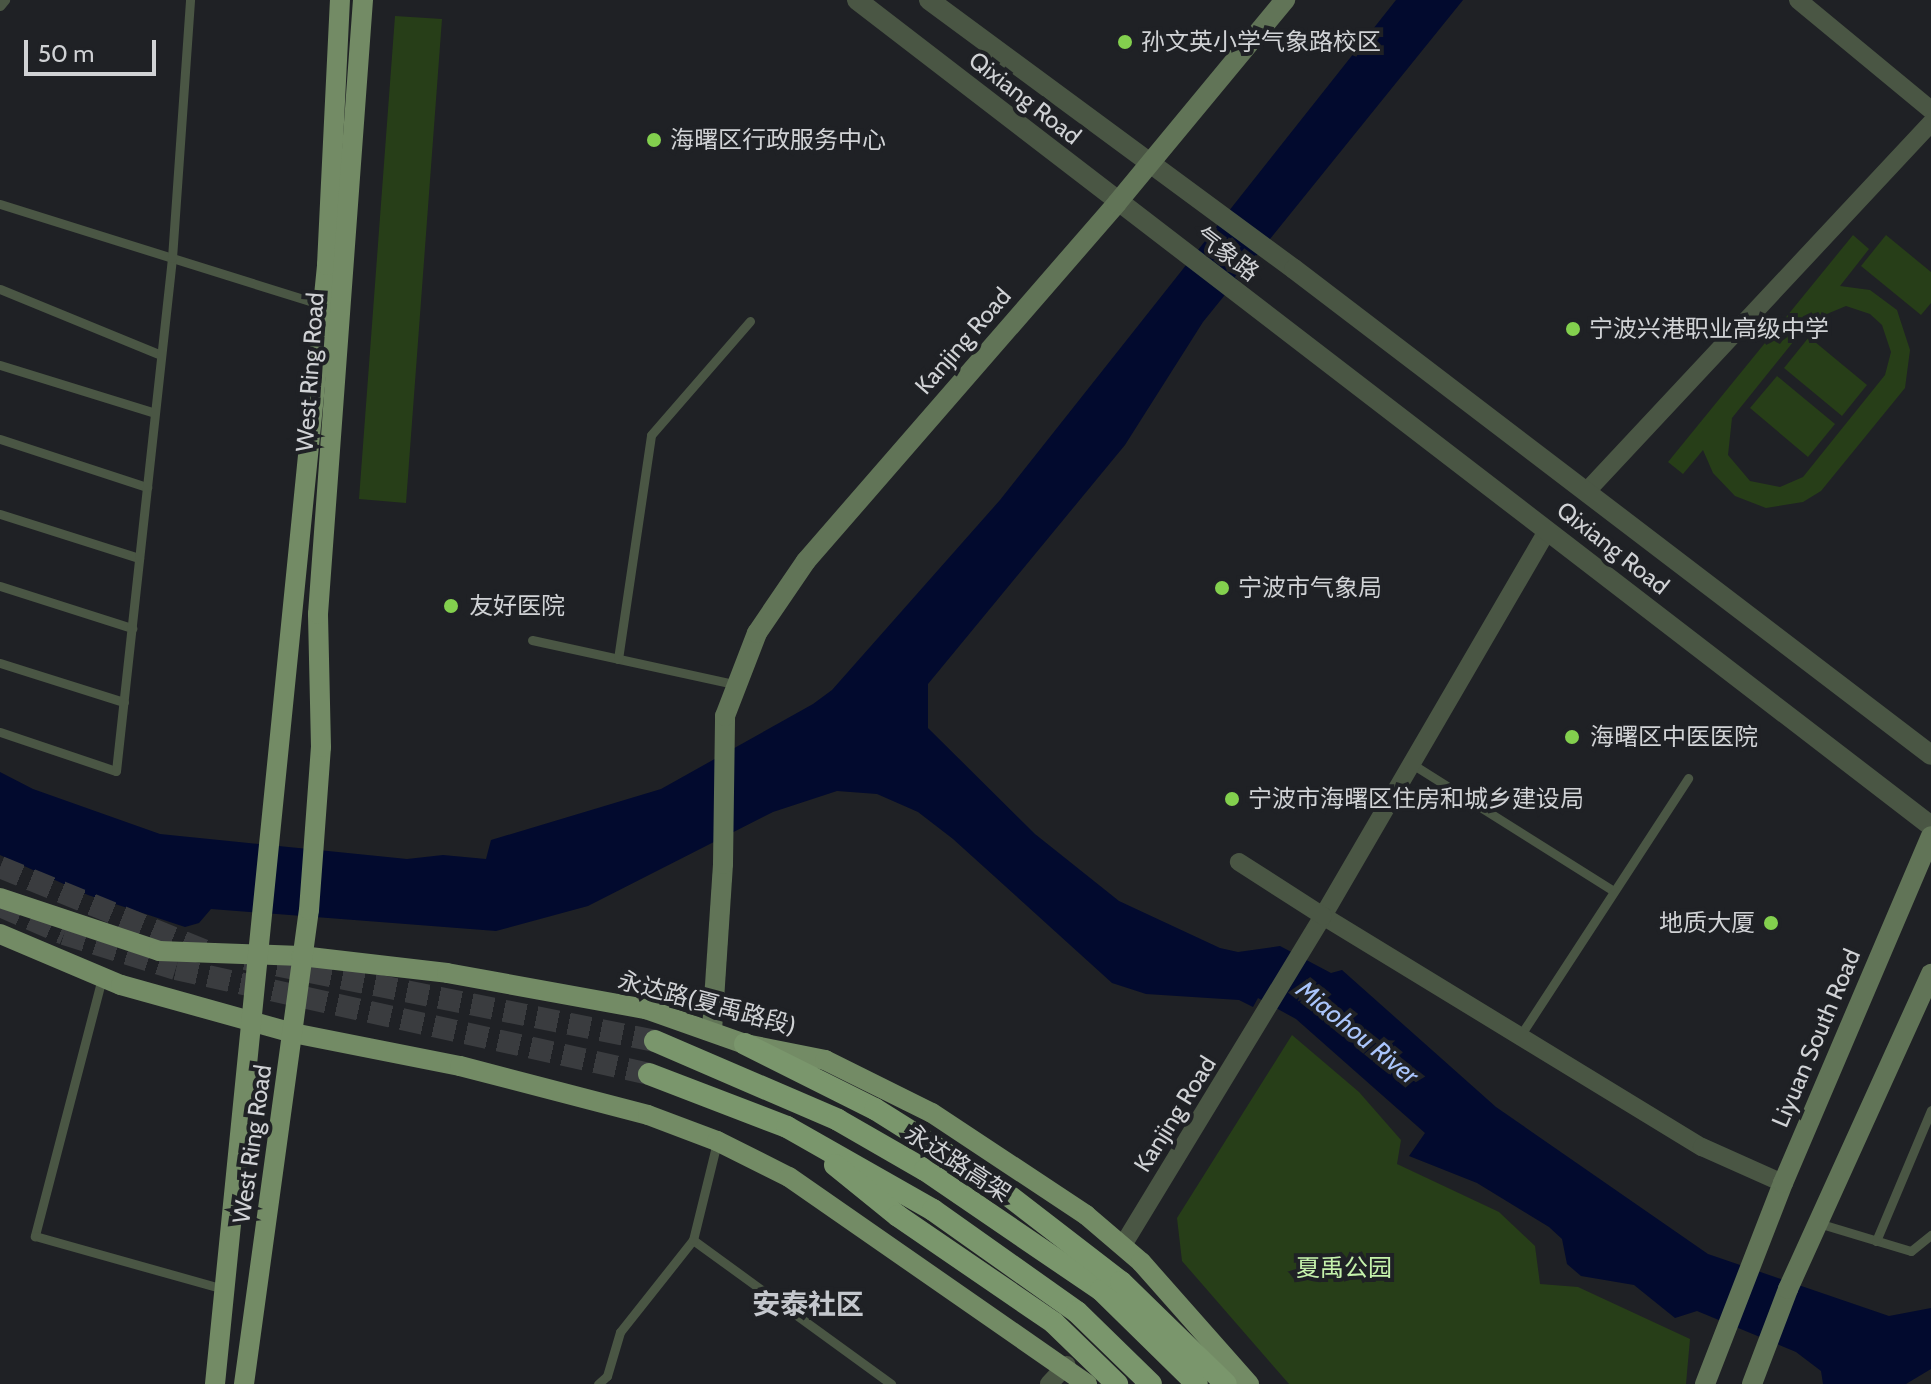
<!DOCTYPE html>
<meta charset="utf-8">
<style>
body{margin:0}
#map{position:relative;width:1931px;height:1384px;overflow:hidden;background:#1f2125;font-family:Cabin,"Noto Sans SC",sans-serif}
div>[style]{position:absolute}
.green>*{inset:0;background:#273e18}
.water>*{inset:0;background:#020a2e}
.trunk-tunnel>*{height:22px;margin-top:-11px;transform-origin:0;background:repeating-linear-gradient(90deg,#3a3c3f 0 22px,transparent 0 33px)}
.service>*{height:9px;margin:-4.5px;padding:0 4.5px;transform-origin:4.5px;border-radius:4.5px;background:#4a5644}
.minor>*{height:18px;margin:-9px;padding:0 9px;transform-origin:9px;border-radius:9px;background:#4a5644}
.tertiary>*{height:20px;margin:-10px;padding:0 10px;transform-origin:10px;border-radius:10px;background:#4a5644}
.secondary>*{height:20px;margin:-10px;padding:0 10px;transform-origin:10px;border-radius:10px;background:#617457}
.primary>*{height:20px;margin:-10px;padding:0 10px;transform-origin:10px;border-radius:10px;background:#738b65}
.trunk>*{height:22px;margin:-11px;padding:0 11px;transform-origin:11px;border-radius:11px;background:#7a966c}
.dots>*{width:22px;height:22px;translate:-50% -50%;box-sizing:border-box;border:4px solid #1f2125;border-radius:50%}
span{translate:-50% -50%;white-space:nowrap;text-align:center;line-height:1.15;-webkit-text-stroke:8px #1f2125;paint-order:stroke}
.poi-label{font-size:24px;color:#d0d2d5}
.left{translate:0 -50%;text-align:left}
.right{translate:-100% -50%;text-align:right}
.street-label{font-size:24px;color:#d0d2d5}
.park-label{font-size:24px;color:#c5f2ac}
.water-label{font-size:26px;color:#aac5fb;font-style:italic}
.quarter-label{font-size:28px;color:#c4c7cd;font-weight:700}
.scale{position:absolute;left:24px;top:40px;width:132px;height:36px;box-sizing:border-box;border:4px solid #d0d2d5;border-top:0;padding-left:10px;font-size:24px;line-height:28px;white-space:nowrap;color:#d0d2d5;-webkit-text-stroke:6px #1f2125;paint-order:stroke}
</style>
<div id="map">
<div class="green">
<div style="clip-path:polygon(395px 16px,442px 19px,406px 503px,359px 499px)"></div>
<div style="clip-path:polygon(evenodd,1853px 235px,1869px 249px,1840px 286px,1870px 290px,1897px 310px,1910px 350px,1905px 388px,1821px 491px,1803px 502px,1766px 508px,1735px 496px,1713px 473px,1703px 450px,1683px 474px,1668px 462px,1853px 235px,1846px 306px,1870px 314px,1882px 325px,1891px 352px,1885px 375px,1803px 477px,1780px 487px,1750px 481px,1728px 455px,1732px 418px,1810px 321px,1846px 306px)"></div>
<div style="clip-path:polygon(1886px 235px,1931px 272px,1931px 303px,1921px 315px,1861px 266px)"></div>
<div style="clip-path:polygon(1809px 337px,1867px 385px,1842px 416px,1784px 368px)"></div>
<div style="clip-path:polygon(1777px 376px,1835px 424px,1808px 457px,1750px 408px)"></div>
<div style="clip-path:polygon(1292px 1035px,1359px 1092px,1401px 1140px,1397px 1164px,1499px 1212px,1535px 1246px,1540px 1284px,1578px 1287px,1690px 1339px,1686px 1384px,1289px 1384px,1182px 1261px,1177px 1218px)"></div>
</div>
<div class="water">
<div style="clip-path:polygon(1396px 0,1463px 0,1203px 322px,1125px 445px,928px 684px,928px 728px,1035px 834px,1119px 901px,1220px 948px,1238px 952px,1280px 946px,1331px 973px,1342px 970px,1496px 1107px,1708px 1254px,1889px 1316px,1931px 1308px,1931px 1369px,1906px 1384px,1823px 1384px,1821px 1371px,1796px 1352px,1697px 1311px,1675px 1318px,1634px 1285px,1581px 1276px,1567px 1264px,1562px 1239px,1549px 1227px,1477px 1183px,1409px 1156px,1425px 1133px,1296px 1019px,1258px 998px,1253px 1007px,1239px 1000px,1146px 994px,1112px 983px,953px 839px,918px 812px,877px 794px,837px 791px,773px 812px,588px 906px,496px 931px,211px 909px,199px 923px,185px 927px,88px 895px,0 855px,0 772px,33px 789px,160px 834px,407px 859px,443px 855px,486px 859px,491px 840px,661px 789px,813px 704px,832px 690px,1000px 500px)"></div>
</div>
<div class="trunk-tunnel">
<div style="left:0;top:867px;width:228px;rotate:22.2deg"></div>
<div style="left:0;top:906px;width:70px;rotate:23.6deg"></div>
<div style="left:64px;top:934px;width:117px;rotate:17.4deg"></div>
<div style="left:176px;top:969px;width:485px;rotate:12.5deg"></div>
<div style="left:245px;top:959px;width:418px;rotate:11.3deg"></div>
</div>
<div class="service">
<div style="left:0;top:6px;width:8px;rotate:-50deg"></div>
<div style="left:0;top:204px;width:338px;rotate:17.4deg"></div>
<div style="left:0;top:289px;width:174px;rotate:22.3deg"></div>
<div style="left:0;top:365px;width:162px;rotate:17.2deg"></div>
<div style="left:0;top:439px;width:155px;rotate:18.1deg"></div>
<div style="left:0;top:514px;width:146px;rotate:17.6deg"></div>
<div style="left:0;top:586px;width:139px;rotate:17.7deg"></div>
<div style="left:532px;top:640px;width:207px;rotate:12.3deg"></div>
<div style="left:618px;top:659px;width:226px;rotate:-81.6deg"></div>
<div style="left:651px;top:435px;width:151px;rotate:-49deg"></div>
<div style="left:0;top:663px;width:130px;rotate:17.5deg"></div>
<div style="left:0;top:732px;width:122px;rotate:18.6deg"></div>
<div style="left:116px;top:771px;width:516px;rotate:-83.77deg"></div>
<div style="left:172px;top:258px;width:259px;rotate:-86deg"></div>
<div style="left:1412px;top:764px;width:236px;rotate:32.2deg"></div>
<div style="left:102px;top:978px;width:267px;rotate:104.6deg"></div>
<div style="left:35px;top:1236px;width:196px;rotate:15.7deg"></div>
<div style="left:1520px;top:1036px;width:308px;rotate:-56.9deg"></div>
<div style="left:1818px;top:1223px;width:97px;rotate:16.8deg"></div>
<div style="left:1911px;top:1251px;width:26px;rotate:-39deg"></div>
<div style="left:693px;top:1240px;width:245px;rotate:36deg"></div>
<div style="left:1876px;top:1241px;width:142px;rotate:-67.2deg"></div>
<div style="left:598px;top:1384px;width:12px;rotate:-42deg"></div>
<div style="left:607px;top:1376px;width:46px;rotate:-73.5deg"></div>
<div style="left:620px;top:1332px;width:117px;rotate:-51.6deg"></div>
<div style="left:693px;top:1240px;width:101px;rotate:-76.2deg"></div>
</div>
<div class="minor">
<div style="left:1798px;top:0;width:173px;rotate:39.6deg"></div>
<div style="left:1586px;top:492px;width:505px;rotate:-46.93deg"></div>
<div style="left:1547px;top:531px;width:445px;rotate:120.2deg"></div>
<div style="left:1323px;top:916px;width:444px;rotate:31.4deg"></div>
<div style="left:1702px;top:1147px;width:89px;rotate:24deg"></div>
<div style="left:1123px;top:1245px;width:385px;rotate:-58.7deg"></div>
<div style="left:1323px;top:916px;width:100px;rotate:-147.3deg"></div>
<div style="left:1049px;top:1384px;width:26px;rotate:-47deg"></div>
</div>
<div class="tertiary">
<div style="left:857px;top:0;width:1355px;rotate:37.56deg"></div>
<div style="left:929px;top:0;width:453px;rotate:36.4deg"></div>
<div style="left:1294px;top:269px;width:801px;rotate:37.34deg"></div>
</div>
<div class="secondary">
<div style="left:712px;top:1030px;width:166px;rotate:-86.2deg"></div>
<div style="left:723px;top:864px;width:148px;rotate:-89.2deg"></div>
<div style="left:725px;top:716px;width:89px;rotate:-68.9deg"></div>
<div style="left:757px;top:633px;width:87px;rotate:-55.8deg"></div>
<div style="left:806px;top:561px;width:474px;rotate:-49deg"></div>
<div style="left:1117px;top:203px;width:264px;rotate:-50.4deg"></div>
<div style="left:1705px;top:1384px;width:216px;rotate:-68.8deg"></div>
<div style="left:1783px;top:1183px;width:377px;rotate:-66.9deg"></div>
<div style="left:1752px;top:1384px;width:102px;rotate:-69.2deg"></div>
<div style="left:1788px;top:1289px;width:346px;rotate:-65.6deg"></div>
</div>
<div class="primary">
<div style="left:0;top:898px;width:168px;rotate:18.4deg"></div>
<div style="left:159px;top:951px;width:142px;rotate:2deg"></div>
<div style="left:301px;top:956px;width:147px;rotate:6.6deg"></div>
<div style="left:447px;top:973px;width:202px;rotate:10.3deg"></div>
<div style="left:646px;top:1009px;width:105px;rotate:19.5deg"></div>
<div style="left:745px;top:1044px;width:82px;rotate:11.3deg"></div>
<div style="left:825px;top:1060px;width:119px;rotate:26.4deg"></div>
<div style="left:932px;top:1113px;width:185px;rotate:33.5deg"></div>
<div style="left:1086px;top:1215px;width:72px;rotate:40.5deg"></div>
<div style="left:1141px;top:1262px;width:163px;rotate:48.5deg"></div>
<div style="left:0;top:934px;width:131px;rotate:22.9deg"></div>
<div style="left:121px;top:985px;width:179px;rotate:15.6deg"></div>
<div style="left:293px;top:1033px;width:170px;rotate:11.2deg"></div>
<div style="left:460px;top:1066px;width:194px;rotate:14.6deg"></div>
<div style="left:648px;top:1115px;width:74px;rotate:20.6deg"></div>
<div style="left:717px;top:1141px;width:80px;rotate:26.6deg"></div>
<div style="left:789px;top:1177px;width:363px;rotate:34.8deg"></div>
<div style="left:215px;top:1384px;width:1125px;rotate:-84.28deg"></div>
<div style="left:327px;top:265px;width:265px;rotate:-87.2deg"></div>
<div style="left:244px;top:1384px;width:478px;rotate:-82.2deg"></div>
<div style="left:309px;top:910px;width:163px;rotate:-85.8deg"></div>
<div style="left:321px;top:747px;width:133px;rotate:-91.3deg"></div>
<div style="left:318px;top:614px;width:616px;rotate:-85.81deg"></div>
</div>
<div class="trunk">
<div style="left:655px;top:1041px;width:199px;rotate:23.3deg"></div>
<div style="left:838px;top:1120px;width:100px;rotate:29.9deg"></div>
<div style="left:925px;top:1170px;width:213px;rotate:34.3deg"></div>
<div style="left:1101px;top:1290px;width:134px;rotate:44.4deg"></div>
<div style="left:745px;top:1044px;width:145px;rotate:26.6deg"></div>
<div style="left:875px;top:1109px;width:137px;rotate:32.2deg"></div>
<div style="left:991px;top:1182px;width:164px;rotate:37.6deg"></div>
<div style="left:1121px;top:1282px;width:146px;rotate:44.2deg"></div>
<div style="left:649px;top:1074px;width:148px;rotate:21deg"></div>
<div style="left:787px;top:1127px;width:168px;rotate:29.6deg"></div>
<div style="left:933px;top:1210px;width:176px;rotate:35.3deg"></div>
<div style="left:1077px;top:1312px;width:103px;rotate:44.2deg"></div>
<div style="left:835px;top:1165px;width:81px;rotate:39deg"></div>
<div style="left:898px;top:1216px;width:189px;rotate:34.4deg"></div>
<div style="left:1054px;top:1323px;width:88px;rotate:44.1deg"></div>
</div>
<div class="dots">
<div style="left:1125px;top:42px;background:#83d04e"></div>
<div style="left:654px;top:140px;background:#83d04e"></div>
<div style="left:1573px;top:329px;background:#83d04e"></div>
<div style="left:1222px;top:588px;background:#83d04e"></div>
<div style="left:451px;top:606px;background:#83d04e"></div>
<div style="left:1572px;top:737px;background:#83d04e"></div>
<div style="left:1232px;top:799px;background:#83d04e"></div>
<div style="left:1771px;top:923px;background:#83d04e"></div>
</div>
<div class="poi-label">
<span class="left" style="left:1141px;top:42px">孙文英小学气象路校区</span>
<span class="left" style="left:670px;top:140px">海曙区行政服务中心</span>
<span class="left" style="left:1589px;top:329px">宁波兴港职业高级中学</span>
<span class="left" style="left:1238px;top:588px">宁波市气象局</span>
<span class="left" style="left:469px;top:606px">友好医院</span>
<span class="left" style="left:1590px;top:737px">海曙区中医医院</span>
<span class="left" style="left:1248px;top:799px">宁波市海曙区住房和城乡建设局</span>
<span class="right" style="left:1755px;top:923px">地质大厦</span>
</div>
<div class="street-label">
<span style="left:1025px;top:98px;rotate:38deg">Qixiang Road</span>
<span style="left:1227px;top:254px;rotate:37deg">气象路</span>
<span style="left:963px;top:341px;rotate:-49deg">Kanjing Road</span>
<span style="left:310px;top:372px;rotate:-86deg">West Ring Road</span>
<span style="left:1613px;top:548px;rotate:38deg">Qixiang Road</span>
<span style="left:707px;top:1003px;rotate:15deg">永达路(夏禹路段)</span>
<span style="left:1816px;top:1038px;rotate:-67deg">Liyuan South Road</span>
<span style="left:1175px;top:1114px;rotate:-58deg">Kanjing Road</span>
<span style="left:252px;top:1144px;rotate:-82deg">West Ring Road</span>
<span style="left:958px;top:1163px;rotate:33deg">永达路高架</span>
</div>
<div class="park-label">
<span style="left:1344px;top:1268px">夏禹公园</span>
</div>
<div class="water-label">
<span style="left:1357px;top:1033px;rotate:39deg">Miaohou River</span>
</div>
<div class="quarter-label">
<span style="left:808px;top:1304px">安泰社区</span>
</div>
<div class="scale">50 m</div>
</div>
